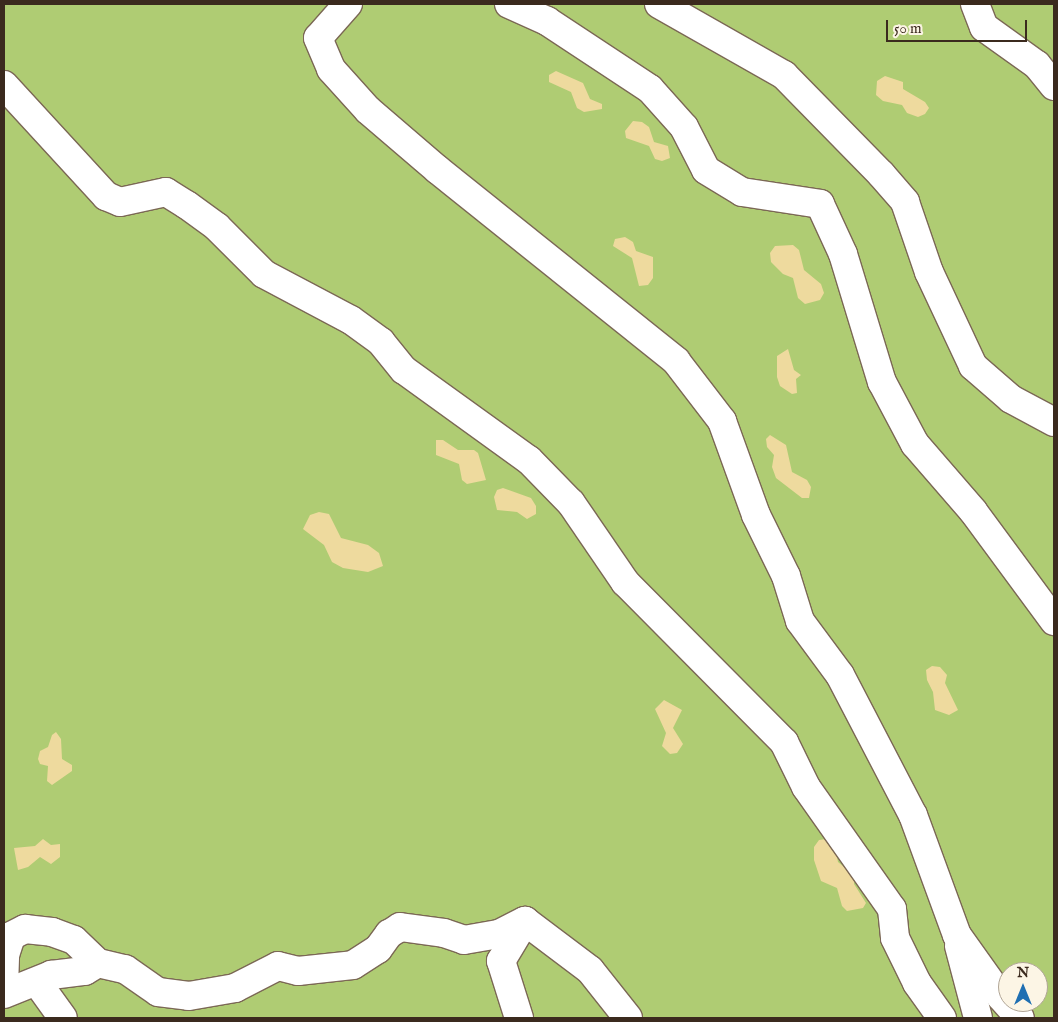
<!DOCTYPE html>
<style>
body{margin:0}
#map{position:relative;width:1058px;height:1022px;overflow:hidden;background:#f1dcbc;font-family:"IM FELL English",serif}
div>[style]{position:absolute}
.green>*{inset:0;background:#afcc73}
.sand>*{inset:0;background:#eeda9e}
.roads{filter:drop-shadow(1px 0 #7b6855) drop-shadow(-1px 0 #7b6855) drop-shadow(0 1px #7b6855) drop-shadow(0 -1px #7b6855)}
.minor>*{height:28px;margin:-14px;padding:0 14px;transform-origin:14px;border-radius:14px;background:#fff}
span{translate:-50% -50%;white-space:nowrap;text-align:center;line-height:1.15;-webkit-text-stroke:4px #fcf5e5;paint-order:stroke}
.frame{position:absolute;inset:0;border:5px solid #3b2a1e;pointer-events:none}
.north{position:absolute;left:998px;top:962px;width:50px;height:50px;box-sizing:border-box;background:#fcf5e5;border:1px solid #afa495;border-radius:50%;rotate:0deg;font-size:14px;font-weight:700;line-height:20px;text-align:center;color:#3b2a1e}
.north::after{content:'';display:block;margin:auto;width:18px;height:22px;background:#1f6fb2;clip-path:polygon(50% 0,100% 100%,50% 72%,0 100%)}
.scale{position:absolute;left:886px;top:20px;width:141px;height:22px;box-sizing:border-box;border:2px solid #3b2a1e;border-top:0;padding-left:6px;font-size:15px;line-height:18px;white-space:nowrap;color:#3b2a1e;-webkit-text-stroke:4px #fcf5e5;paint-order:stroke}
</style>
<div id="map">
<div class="green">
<div style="clip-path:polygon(evenodd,4px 4px,1054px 4px,1054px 1018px,4px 1018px,4px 4px,1008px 972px,1038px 972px,1038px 1002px,1008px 1002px,1008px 972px)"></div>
</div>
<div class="sand">
<div style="clip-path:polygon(556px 71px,583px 83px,590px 99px,602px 104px,602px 109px,584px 112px,577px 108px,571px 92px,549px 82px,549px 75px)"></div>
<div style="clip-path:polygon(885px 76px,903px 82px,903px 89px,925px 102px,929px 108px,925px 114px,918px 117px,907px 113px,902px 105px,883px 101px,876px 95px,877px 81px)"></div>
<div style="clip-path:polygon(633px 121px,642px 122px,649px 127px,654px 142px,668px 146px,670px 158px,662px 161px,655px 159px,649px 146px,626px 138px,625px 131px)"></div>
<div style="clip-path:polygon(625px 237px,633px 242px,636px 251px,653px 257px,653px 278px,648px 285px,639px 286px,632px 258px,613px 246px,615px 239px)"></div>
<div style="clip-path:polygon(793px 245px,799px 250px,804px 270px,821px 284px,824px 293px,820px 300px,805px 304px,798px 298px,793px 278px,783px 274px,771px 262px,770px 253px,775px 246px)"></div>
<div style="clip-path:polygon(788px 349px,794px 370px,801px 375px,796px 379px,797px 393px,792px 394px,780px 386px,777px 377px,777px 356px)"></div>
<div style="clip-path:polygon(770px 435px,786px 445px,792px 472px,807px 480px,811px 487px,809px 498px,802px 498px,776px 478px,772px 467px,774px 455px,767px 447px,766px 439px)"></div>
<div style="clip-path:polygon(436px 440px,443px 440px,458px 450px,474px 450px,478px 453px,486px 480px,467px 484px,462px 480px,459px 464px,436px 455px)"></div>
<div style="clip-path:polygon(503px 488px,531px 498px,536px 506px,536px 514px,527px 519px,517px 512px,497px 510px,494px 497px,497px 490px)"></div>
<div style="clip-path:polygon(319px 512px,329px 514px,341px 538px,368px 545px,379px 553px,383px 566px,368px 572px,343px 568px,332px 562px,324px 545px,303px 529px,310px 515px)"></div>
<div style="clip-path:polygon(932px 666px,940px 667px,947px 675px,945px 683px,958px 710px,949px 715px,935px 710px,933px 692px,927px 680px,926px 670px)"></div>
<div style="clip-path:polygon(664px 700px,682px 710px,673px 728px,683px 744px,677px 753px,670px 754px,662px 746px,666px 733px,655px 709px)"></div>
<div style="clip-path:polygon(56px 732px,61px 739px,62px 759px,72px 765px,72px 771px,52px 785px,47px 781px,48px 766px,40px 764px,38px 759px,40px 751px,48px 747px,52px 735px)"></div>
<div style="clip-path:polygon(43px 839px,51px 845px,60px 844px,60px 857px,51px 864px,40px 857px,28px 867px,18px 870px,14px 848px,35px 846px)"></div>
<div style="clip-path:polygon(826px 839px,834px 842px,838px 862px,855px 876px,854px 884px,866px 903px,863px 908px,847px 911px,842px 906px,837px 888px,821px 881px,814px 860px,814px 847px,819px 840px)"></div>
</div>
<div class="roads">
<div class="minor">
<div style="left:348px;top:4px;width:45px;rotate:131.4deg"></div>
<div style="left:318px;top:38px;width:34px;rotate:67deg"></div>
<div style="left:331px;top:69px;width:55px;rotate:47.9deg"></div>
<div style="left:368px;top:110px;width:92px;rotate:40.6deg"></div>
<div style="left:438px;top:170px;width:305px;rotate:38.7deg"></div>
<div style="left:676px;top:361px;width:76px;rotate:52.5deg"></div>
<div style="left:722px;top:421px;width:100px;rotate:70.1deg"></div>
<div style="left:756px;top:515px;width:68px;rotate:63.8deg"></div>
<div style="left:786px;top:576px;width:47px;rotate:72.7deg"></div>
<div style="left:800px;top:621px;width:67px;rotate:53.5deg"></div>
<div style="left:840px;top:675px;width:158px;rotate:62.5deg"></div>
<div style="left:913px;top:815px;width:128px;rotate:69.9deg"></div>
<div style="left:957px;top:935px;width:76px;rotate:54.6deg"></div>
<div style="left:1001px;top:997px;width:28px;rotate:48deg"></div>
<div style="left:509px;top:4px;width:42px;rotate:24.1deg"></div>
<div style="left:547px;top:21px;width:123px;rotate:33.4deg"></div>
<div style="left:650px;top:89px;width:51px;rotate:48.2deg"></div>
<div style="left:684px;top:127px;width:48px;rotate:62.9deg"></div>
<div style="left:706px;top:170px;width:42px;rotate:31.4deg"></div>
<div style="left:742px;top:192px;width:79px;rotate:8.7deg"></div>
<div style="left:820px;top:204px;width:55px;rotate:65.3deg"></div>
<div style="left:843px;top:254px;width:134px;rotate:73.1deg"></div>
<div style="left:882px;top:382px;width:70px;rotate:62deg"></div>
<div style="left:915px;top:444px;width:89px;rotate:49.1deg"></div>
<div style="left:973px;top:511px;width:137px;rotate:53.6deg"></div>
<div style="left:659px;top:4px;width:144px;rotate:29.6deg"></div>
<div style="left:784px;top:75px;width:139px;rotate:45.6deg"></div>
<div style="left:881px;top:174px;width:37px;rotate:49deg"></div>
<div style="left:905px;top:202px;width:74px;rotate:71.1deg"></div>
<div style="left:929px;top:272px;width:104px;rotate:64.9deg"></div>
<div style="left:973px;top:366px;width:50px;rotate:41deg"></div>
<div style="left:1011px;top:399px;width:49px;rotate:28.1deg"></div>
<div style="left:975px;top:4px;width:25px;rotate:69deg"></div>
<div style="left:984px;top:27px;width:65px;rotate:35.6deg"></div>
<div style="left:1037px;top:65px;width:27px;rotate:51deg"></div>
<div style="left:4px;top:85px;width:151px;rotate:47.4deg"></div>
<div style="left:106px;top:196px;width:15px;rotate:23deg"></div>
<div style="left:120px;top:202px;width:47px;rotate:-12.3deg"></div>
<div style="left:166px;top:192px;width:25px;rotate:32deg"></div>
<div style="left:187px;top:205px;width:37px;rotate:36deg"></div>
<div style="left:217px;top:227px;width:66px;rotate:45deg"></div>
<div style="left:264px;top:274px;width:98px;rotate:27.9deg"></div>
<div style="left:351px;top:320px;width:37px;rotate:36deg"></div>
<div style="left:381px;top:342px;width:36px;rotate:51deg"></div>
<div style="left:404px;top:370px;width:154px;rotate:35.8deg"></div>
<div style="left:529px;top:460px;width:60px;rotate:45.7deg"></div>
<div style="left:571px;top:503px;width:96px;rotate:55.6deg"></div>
<div style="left:625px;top:582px;width:226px;rotate:45.2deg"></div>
<div style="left:784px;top:742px;width:50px;rotate:63.9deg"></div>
<div style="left:806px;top:787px;width:149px;rotate:54.8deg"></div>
<div style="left:892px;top:909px;width:29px;rotate:84deg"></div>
<div style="left:895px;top:938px;width:50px;rotate:63.9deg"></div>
<div style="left:917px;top:983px;width:43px;rotate:54.5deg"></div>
<div style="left:959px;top:946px;width:74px;rotate:75.2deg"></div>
<div style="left:37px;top:982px;width:44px;rotate:54.2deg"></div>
<div style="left:4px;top:987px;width:32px;rotate:-88deg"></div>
<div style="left:5px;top:955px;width:20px;rotate:-72deg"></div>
<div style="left:11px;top:936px;width:16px;rotate:-27deg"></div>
<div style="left:25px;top:929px;width:27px;rotate:6deg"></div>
<div style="left:52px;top:932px;width:23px;rotate:20deg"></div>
<div style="left:74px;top:940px;width:33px;rotate:44deg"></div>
<div style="left:98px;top:963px;width:28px;rotate:13deg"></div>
<div style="left:125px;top:969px;width:40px;rotate:34.9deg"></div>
<div style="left:158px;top:992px;width:31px;rotate:7deg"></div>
<div style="left:189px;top:996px;width:47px;rotate:-9.9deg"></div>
<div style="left:235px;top:988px;width:48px;rotate:-27.1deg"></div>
<div style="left:278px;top:966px;width:21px;rotate:14deg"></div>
<div style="left:298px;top:971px;width:55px;rotate:-6.2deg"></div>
<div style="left:353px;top:965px;width:30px;rotate:-33deg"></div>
<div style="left:378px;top:949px;width:19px;rotate:-54deg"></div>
<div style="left:389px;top:934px;width:13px;rotate:-32deg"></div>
<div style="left:400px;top:927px;width:44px;rotate:7.8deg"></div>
<div style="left:444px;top:933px;width:21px;rotate:19deg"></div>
<div style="left:464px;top:940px;width:36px;rotate:-10deg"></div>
<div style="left:499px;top:934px;width:29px;rotate:-27deg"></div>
<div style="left:525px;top:921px;width:81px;rotate:37deg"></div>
<div style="left:590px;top:970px;width:61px;rotate:51.6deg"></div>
<div style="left:4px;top:994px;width:51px;rotate:-22deg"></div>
<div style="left:51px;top:975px;width:34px;rotate:-7deg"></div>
<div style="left:85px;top:971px;width:15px;rotate:-32deg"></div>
<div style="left:519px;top:1018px;width:60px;rotate:-107.5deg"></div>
<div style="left:501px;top:961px;width:47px;rotate:-59deg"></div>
</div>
</div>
<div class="frame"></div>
<div class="north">N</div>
<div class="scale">50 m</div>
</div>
